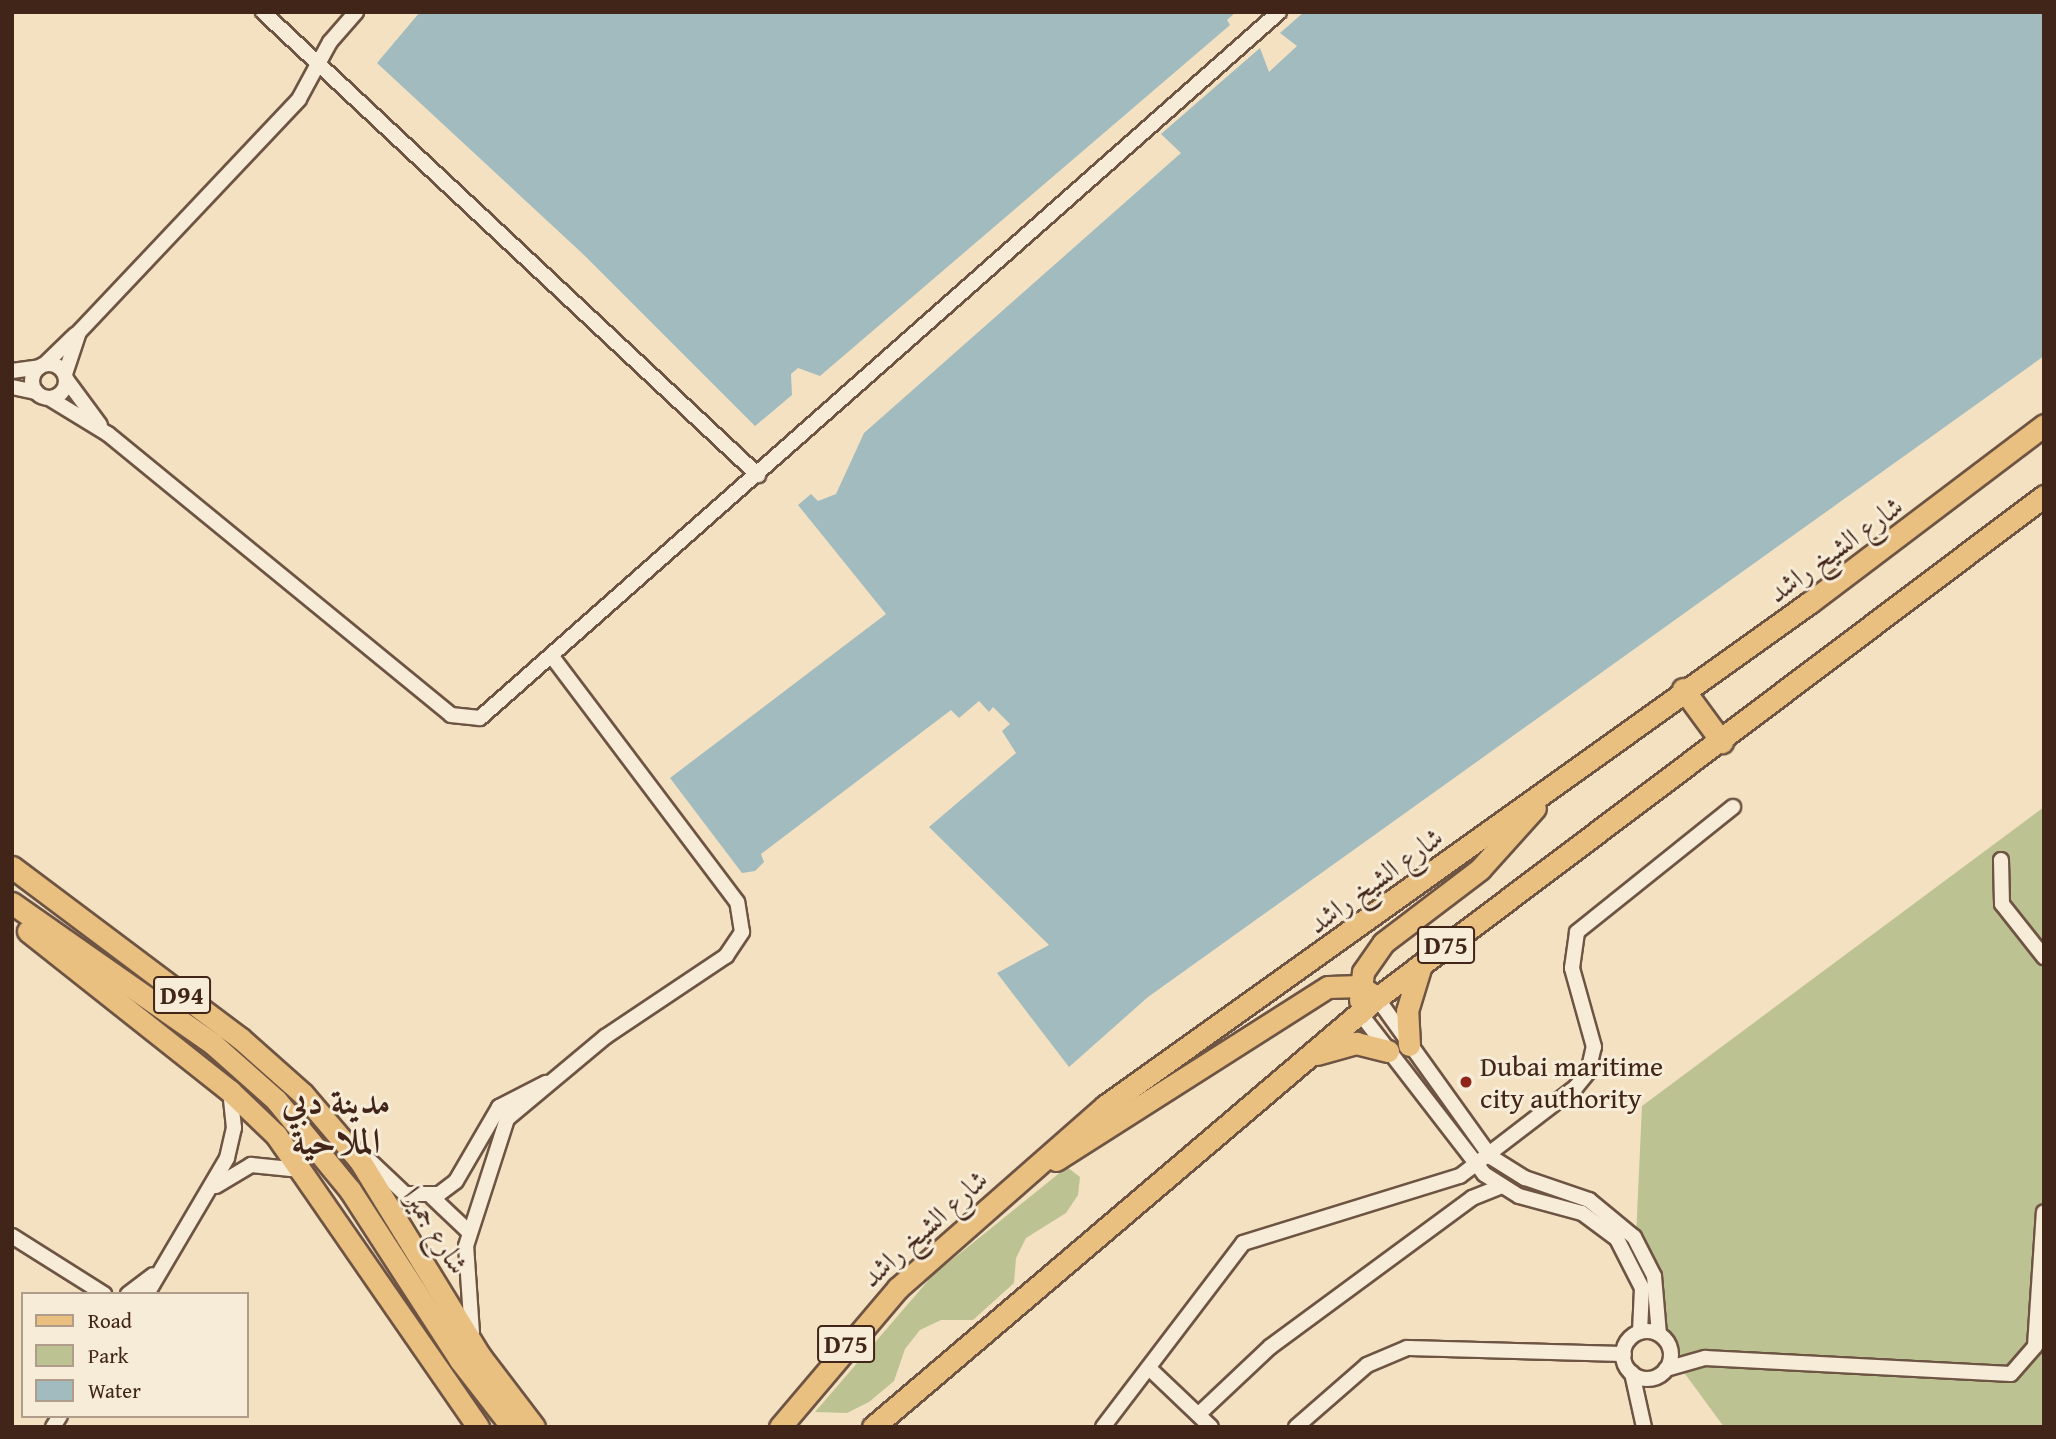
<!DOCTYPE html>
<meta charset="utf-8">
<style>
body{margin:0}
#map{position:relative;width:2056px;height:1439px;overflow:hidden;background:#f3e1c2;font-family:"Gentium Book Plus",Amiri,serif}
div>[style]{position:absolute}
.green>*{inset:0;background:#bdc292}
.water>*{inset:0;background:#a1bbbe}
.roads{filter:drop-shadow(2px 0 #6e5443) drop-shadow(-2px 0 #6e5443) drop-shadow(0 2px #6e5443) drop-shadow(0 -2px #6e5443)}
.street>*{height:14px;margin:-7px;padding:0 7px;transform-origin:7px;border-radius:7px;background:#f7ecd7}
.street>.ring{margin:-7px;padding:0;box-sizing:content-box;background:none;border:14px solid #f7ecd7;border-radius:50%}
.primary>*{height:21px;margin:-10.5px;padding:0 10.5px;transform-origin:10.5px;border-radius:10.5px;background:#eac081}
.dots>*{width:19px;height:19px;translate:-50% -50%;box-sizing:border-box;border:4px solid #f7ecd7;border-radius:50%}
span{translate:-50% -50%;white-space:nowrap;text-align:center;line-height:1.15;-webkit-text-stroke:6px #f7ecd7;paint-order:stroke}
.shield-label span{padding:2px 5px;background:#f7ecd7;border:2px solid;border-radius:5px;-webkit-text-stroke-width:0}
.shield-label{font-size:26px;color:#422519;font-weight:700}
.street-label{font-size:28px;color:#422519}
.poi-label{font-size:28px;color:#422519}
.left{translate:0 -50%;text-align:left}
.district-label{font-size:35px;color:#422519;font-weight:700}
.frame{position:absolute;inset:0;border:14px solid #422519;pointer-events:none}
.legend{position:absolute;left:21px;top:1292px;width:228px;height:126px;box-sizing:border-box;background:#f7ecd7;border:2px solid #af9c8b;margin:0;padding:9px 12px;list-style:none;font-size:21px;color:#422519}
.legend li{display:flex;align-items:center;gap:14px;height:35px}
.legend b{width:35px;border:2px solid #af9c8b}
</style>
<div id="map">
<div class="green">
<div style="clip-path:polygon(2044px 807px,2044px 1427px,1724px 1427px,1633px 1303px,1642px 1106px)"></div>
<div style="clip-path:polygon(1067px 1167px,1080px 1177px,1078px 1195px,1066px 1213px,1026px 1238px,1016px 1258px,1014px 1283px,973px 1320px,941px 1320px,920px 1330px,905px 1349px,894px 1381px,869px 1402px,847px 1413px,815px 1412px,933px 1275px)"></div>
</div>
<div class="water">
<div style="clip-path:polygon(420px 12px,1236px 12px,1227px 20px,1230px 25px,820px 376px,798px 368px,791px 374px,792px 395px,755px 426px,583px 254px,377px 63px)"></div>
<div style="clip-path:polygon(1304px 12px,2044px 12px,2044px 356px,1148px 997px,1069px 1067px,997px 973px,1049px 945px,929px 827px,1016px 753px,1002px 731px,1010px 724px,993px 707px,989px 712px,979px 701px,959px 718px,951px 710px,761px 854px,764px 862px,755px 871px,742px 873px,670px 778px,886px 614px,798px 505px,811px 494px,818px 501px,836px 494px,864px 433px,1181px 153px,1161px 134px,1260px 48px,1269px 72px,1297px 46px,1280px 33px)"></div>
</div>
<div class="roads">
<div class="street">
<div style="left:263px;top:12px;width:678px;rotate:43.09deg"></div>
<div class="ring" style="left:32px;top:364px;width:20px;height:20px"></div>
<div style="left:45px;top:364px;width:42px;rotate:-44deg"></div>
<div style="left:12px;top:371px;width:28px;rotate:-8deg"></div>
<div style="left:65px;top:374px;width:44px;rotate:-71.6deg"></div>
<div style="left:79px;top:332px;width:320px;rotate:-46.6deg"></div>
<div style="left:299px;top:99px;width:65px;rotate:-61.5deg"></div>
<div style="left:330px;top:42px;width:40px;rotate:-49deg"></div>
<div style="left:66px;top:379px;width:57px;rotate:53.5deg"></div>
<div style="left:12px;top:387px;width:25px;rotate:12deg"></div>
<div style="left:49px;top:398px;width:69px;rotate:31.4deg"></div>
<div style="left:108px;top:434px;width:443px;rotate:39.3deg"></div>
<div style="left:451px;top:715px;width:29px;rotate:6deg"></div>
<div style="left:480px;top:718px;width:1066px;rotate:-41.46deg"></div>
<div style="left:2001px;top:860px;width:44px;rotate:88.7deg"></div>
<div style="left:2002px;top:904px;width:68px;rotate:51.6deg"></div>
<div style="left:1377px;top:998px;width:196px;rotate:54.4deg"></div>
<div style="left:1491px;top:1157px;width:40px;rotate:32deg"></div>
<div style="left:1525px;top:1178px;width:68px;rotate:19deg"></div>
<div style="left:1589px;top:1200px;width:58px;rotate:39.4deg"></div>
<div style="left:1634px;top:1237px;width:44px;rotate:62.9deg"></div>
<div style="left:1654px;top:1276px;width:58px;rotate:85.1deg"></div>
<div style="left:1359px;top:1012px;width:205px;rotate:52.3deg"></div>
<div style="left:1484px;top:1174px;width:41px;rotate:32.2deg"></div>
<div style="left:1519px;top:1196px;width:65px;rotate:15.1deg"></div>
<div style="left:1582px;top:1213px;width:44px;rotate:36.6deg"></div>
<div style="left:1617px;top:1239px;width:55px;rotate:63deg"></div>
<div style="left:1642px;top:1288px;width:44px;rotate:92.6deg"></div>
<div style="left:366px;top:1157px;width:54px;rotate:43.5deg"></div>
<div style="left:405px;top:1194px;width:34px"></div>
<div style="left:439px;top:1194px;width:21px;rotate:-37deg"></div>
<div style="left:456px;top:1181px;width:86px;rotate:-59.8deg"></div>
<div style="left:499px;top:1107px;width:53px;rotate:-27.1deg"></div>
<div style="left:216px;top:1186px;width:41px;rotate:-31deg"></div>
<div style="left:251px;top:1165px;width:50px;rotate:5.7deg"></div>
<div style="left:432px;top:1197px;width:50px;rotate:43.4deg"></div>
<div style="left:12px;top:1236px;width:109px;rotate:32.2deg"></div>
<div style="left:128px;top:1294px;width:31px;rotate:-37deg"></div>
<div style="left:147px;top:1294px;width:158px;rotate:-59.5deg"></div>
<div style="left:227px;top:1158px;width:31px;rotate:-77deg"></div>
<div style="left:234px;top:1128px;width:37px;rotate:-96deg"></div>
<div class="ring" style="left:1623px;top:1331px;width:34px;height:34px"></div>
<div style="left:472px;top:1333px;width:87px;rotate:-93.9deg"></div>
<div style="left:466px;top:1246px;width:133px;rotate:-72.1deg"></div>
<div style="left:507px;top:1119px;width:128px;rotate:-39.9deg"></div>
<div style="left:605px;top:1037px;width:146px;rotate:-33.8deg"></div>
<div style="left:726px;top:956px;width:29px;rotate:-56deg"></div>
<div style="left:742px;top:932px;width:30px;rotate:-99deg"></div>
<div style="left:737px;top:902px;width:306px;rotate:-127deg"></div>
<div style="left:1150px;top:1369px;width:84px;rotate:43.6deg"></div>
<div style="left:1666px;top:1369px;width:41px;rotate:-15.8deg"></div>
<div style="left:1705px;top:1358px;width:306px;rotate:3deg"></div>
<div style="left:2011px;top:1374px;width:37px;rotate:-49deg"></div>
<div style="left:2035px;top:1346px;width:134px;rotate:-86.2deg"></div>
<div style="left:1632px;top:1373px;width:55px;rotate:77.5deg"></div>
<div style="left:1201px;top:1412px;width:95px;rotate:-43.3deg"></div>
<div style="left:1270px;top:1347px;width:251px;rotate:-36.4deg"></div>
<div style="left:1472px;top:1198px;width:31px;rotate:-22deg"></div>
<div style="left:53px;top:1427px;width:13px;rotate:-58deg"></div>
<div style="left:1103px;top:1427px;width:231px;rotate:-52.7deg"></div>
<div style="left:1243px;top:1243px;width:227px;rotate:-17.2deg"></div>
<div style="left:1460px;top:1176px;width:146px;rotate:-37.5deg"></div>
<div style="left:1576px;top:1087px;width:19px;rotate:-51deg"></div>
<div style="left:1588px;top:1072px;width:26px;rotate:-77deg"></div>
<div style="left:1594px;top:1047px;width:82px;rotate:-105.6deg"></div>
<div style="left:1572px;top:968px;width:36px;rotate:-82deg"></div>
<div style="left:1577px;top:932px;width:200px;rotate:-38.7deg"></div>
<div style="left:1296px;top:1427px;width:94px;rotate:-41.1deg"></div>
<div style="left:1367px;top:1365px;width:43px;rotate:-23deg"></div>
<div style="left:1407px;top:1348px;width:217px;rotate:1.6deg"></div>
</div>
<div class="primary">
<div style="left:1683px;top:689px;width:66px;rotate:53.7deg"></div>
<div style="left:12px;top:867px;width:285px;rotate:36.9deg"></div>
<div style="left:240px;top:1038px;width:84px;rotate:41.6deg"></div>
<div style="left:303px;top:1094px;width:88px;rotate:49.6deg"></div>
<div style="left:360px;top:1161px;width:229px;rotate:58.4deg"></div>
<div style="left:480px;top:1356px;width:89px;rotate:52.7deg"></div>
<div style="left:12px;top:903px;width:246px;rotate:35deg"></div>
<div style="left:213px;top:1044px;width:84px;rotate:41.6deg"></div>
<div style="left:276px;top:1100px;width:117px;rotate:50.6deg"></div>
<div style="left:350px;top:1190px;width:202px;rotate:57.1deg"></div>
<div style="left:460px;top:1360px;width:85px;rotate:52.2deg"></div>
<div style="left:28px;top:931px;width:258px;rotate:38.4deg"></div>
<div style="left:230px;top:1091px;width:64px;rotate:43.7deg"></div>
<div style="left:276px;top:1135px;width:355px;rotate:55.3deg"></div>
<div style="left:1360px;top:1000px;width:28px;rotate:-84deg"></div>
<div style="left:1363px;top:972px;width:35px;rotate:-55deg"></div>
<div style="left:1383px;top:943px;width:122px;rotate:-37.3deg"></div>
<div style="left:1480px;top:869px;width:82px;rotate:-48deg"></div>
<div style="left:1409px;top:1045px;width:34px;rotate:-93deg"></div>
<div style="left:1407px;top:1011px;width:48px;rotate:-73.1deg"></div>
<div style="left:1317px;top:1054px;width:41px;rotate:-15.8deg"></div>
<div style="left:1356px;top:1043px;width:33px;rotate:14deg"></div>
<div style="left:1056px;top:1160px;width:322px;rotate:-32.5deg"></div>
<div style="left:1328px;top:987px;width:32px;rotate:-2deg"></div>
<div style="left:1360px;top:986px;width:21px;rotate:35deg"></div>
<div style="left:780px;top:1427px;width:182px;rotate:-49.7deg"></div>
<div style="left:898px;top:1288px;width:276px;rotate:-41.3deg"></div>
<div style="left:1105px;top:1106px;width:865px;rotate:-35.55deg"></div>
<div style="left:1809px;top:603px;width:295px;rotate:-37.1deg"></div>
<div style="left:873px;top:1427px;width:662px;rotate:-40.4deg"></div>
<div style="left:1377px;top:998px;width:835px;rotate:-36.97deg"></div>
</div>
</div>
<div class="dots">
<div style="left:1466px;top:1082px;background:#8f2418"></div>
</div>
<div class="shield-label">
<span style="left:1446px;top:945px">D75</span>
<span style="left:182px;top:995px">D94</span>
<span style="left:846px;top:1344px">D75</span>
</div>
<div class="street-label">
<span style="left:1835px;top:549px;rotate:-36deg">شارع الشيخ راشد</span>
<span style="left:1375px;top:880px;rotate:-36deg">شارع الشيخ راشد</span>
<span style="left:924px;top:1228px;rotate:-42deg">شارع الشيخ راشد</span>
<span style="left:436px;top:1230px;rotate:58deg">شارع جميرا</span>
</div>
<div class="poi-label">
<span class="left" style="left:1480px;top:1082px">Dubai maritime<br>city authority</span>
</div>
<div class="district-label">
<span style="left:336px;top:1121px">مدينة دبي<br>الملاحية</span>
</div>
<div class="frame"></div>
<ul class="legend">
<li><b style="height:9px;background:#eac081"></b>Road</li>
<li><b style="height:19px;background:#bdc292"></b>Park</li>
<li><b style="height:19px;background:#a1bbbe"></b>Water</li>
</ul>
</div>
